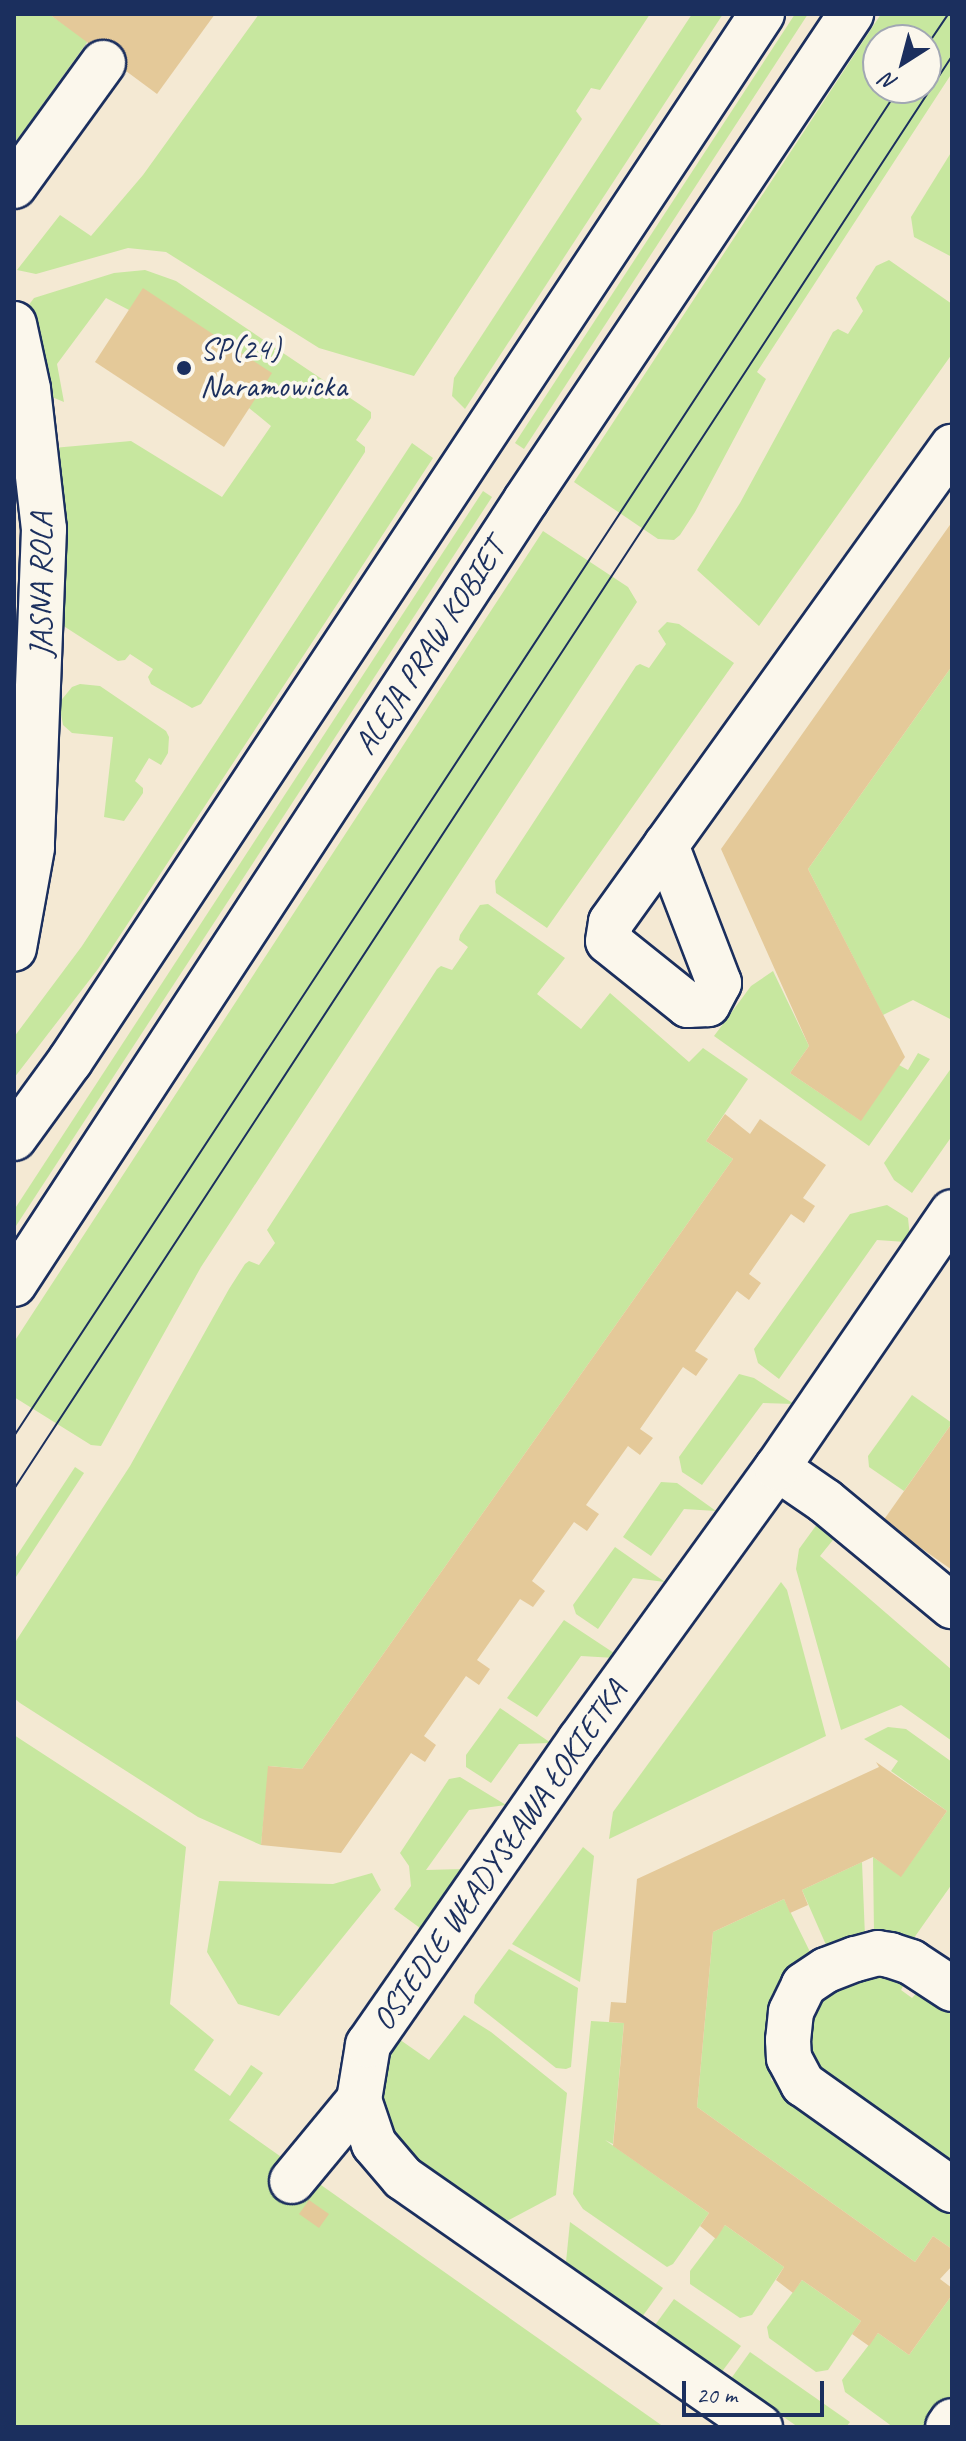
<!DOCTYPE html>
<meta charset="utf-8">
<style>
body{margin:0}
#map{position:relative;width:966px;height:2441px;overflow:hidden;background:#f4e9d3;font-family:Caveat,sans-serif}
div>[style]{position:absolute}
.green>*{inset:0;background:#c7e79f}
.building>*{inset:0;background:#e4c999}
.roads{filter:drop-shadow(2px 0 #1b2f5e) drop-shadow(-2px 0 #1b2f5e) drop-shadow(0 2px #1b2f5e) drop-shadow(0 -2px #1b2f5e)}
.minor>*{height:44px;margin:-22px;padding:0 22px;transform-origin:22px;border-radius:22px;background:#fbf7ec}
.tram>*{height:2px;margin:-1px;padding:0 1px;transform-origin:1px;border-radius:1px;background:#1b2f5e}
.dots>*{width:22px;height:22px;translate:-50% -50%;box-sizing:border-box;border:4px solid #fbf7ec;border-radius:50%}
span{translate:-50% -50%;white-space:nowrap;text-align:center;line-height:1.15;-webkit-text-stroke:7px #fbf7ec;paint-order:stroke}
.poi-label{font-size:32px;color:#1b2f5e}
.left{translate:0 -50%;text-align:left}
.street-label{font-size:32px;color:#1b2f5e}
.frame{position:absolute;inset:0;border:16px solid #1b2f5e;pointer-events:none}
.north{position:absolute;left:862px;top:24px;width:80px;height:80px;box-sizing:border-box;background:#fbf7ec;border:2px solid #a1a7b3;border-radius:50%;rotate:216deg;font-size:22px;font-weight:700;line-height:32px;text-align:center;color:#1b2f5e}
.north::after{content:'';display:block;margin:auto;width:28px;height:36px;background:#1b2f5e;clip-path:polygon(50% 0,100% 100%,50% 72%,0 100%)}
.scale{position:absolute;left:682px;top:2381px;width:142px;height:36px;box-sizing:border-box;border:4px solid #1b2f5e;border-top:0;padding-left:10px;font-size:24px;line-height:28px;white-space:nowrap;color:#1b2f5e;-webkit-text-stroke:6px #fbf7ec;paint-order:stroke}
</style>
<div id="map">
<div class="green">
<div style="clip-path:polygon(14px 14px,49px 14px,88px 41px,14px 144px)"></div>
<div style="clip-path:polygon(259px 14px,650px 14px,600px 90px,591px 88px,576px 111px,582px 119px,414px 376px,319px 348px,166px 252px,128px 248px,36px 274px,17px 270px,60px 215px,91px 236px,143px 175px)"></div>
<div style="clip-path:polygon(692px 14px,723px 14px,465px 409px,452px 396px,454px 378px)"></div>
<div style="clip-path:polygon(795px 14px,808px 14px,524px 449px,515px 443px)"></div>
<div style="clip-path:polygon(evenodd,881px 14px,952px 14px,952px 73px,757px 372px,766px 379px,695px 512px,680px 535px,674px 540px,658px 539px,574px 482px,881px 14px,878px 40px,926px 40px,926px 88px,878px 88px,878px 40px)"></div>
<div style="clip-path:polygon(952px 151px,952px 257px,914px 237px,911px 217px)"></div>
<div style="clip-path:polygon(889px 260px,952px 304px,952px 354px,759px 626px,697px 570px,740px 503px,833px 332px,838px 329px,848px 334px,863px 311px,856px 298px,876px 266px)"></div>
<div style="clip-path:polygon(145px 270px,176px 281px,371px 412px,371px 418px,356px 440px,365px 447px,365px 452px,201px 704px,192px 708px,151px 684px,148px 677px,153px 669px,130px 654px,125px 660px,118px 661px,62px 625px,53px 448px,131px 441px,222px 497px,271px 426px,129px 310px,106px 298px,57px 364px,64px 402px,47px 395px,28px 306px,34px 298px,114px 273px)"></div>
<div style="clip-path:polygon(412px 443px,433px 458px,98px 969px,14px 1078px,14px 1037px,82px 946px)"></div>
<div style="clip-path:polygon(483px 491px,492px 497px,14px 1229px,14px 1210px)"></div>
<div style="clip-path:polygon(543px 531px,628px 587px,637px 602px,201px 1267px,101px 1446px,91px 1445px,14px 1397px,14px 1342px)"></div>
<div style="clip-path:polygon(667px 622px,679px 624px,734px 663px,547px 928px,496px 893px,495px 881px,636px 666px,640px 664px,649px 668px,666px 644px,658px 631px)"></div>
<div style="clip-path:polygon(952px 666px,952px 1020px,913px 1000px,883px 1015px,808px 869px)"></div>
<div style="clip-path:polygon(80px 684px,100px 686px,166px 731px,169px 737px,168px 753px,161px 765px,149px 758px,135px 781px,143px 788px,143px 793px,124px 821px,104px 817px,113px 737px,72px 733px,63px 725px,59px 703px,72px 687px)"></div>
<div style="clip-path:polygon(488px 904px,565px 958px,537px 994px,581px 1029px,610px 993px,689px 1062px,703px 1048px,748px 1079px,706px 1141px,733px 1159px,302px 1769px,269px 1766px,261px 1845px,198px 1817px,20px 1703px,14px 1698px,14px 1644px,130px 1466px,229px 1289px,245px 1264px,249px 1261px,259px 1265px,275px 1243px,267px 1230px,437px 969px,441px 966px,452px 970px,468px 947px,459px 940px,460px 935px,480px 905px)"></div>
<div style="clip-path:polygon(773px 971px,809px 1046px,790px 1073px,860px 1120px,899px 1065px,908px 1070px,918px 1053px,930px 1059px,869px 1146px,714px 1036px,751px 986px)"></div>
<div style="clip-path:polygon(952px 1067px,952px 1136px,912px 1193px,894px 1180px,884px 1163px)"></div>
<div style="clip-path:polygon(887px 1205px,908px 1218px,910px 1237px,906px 1242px,877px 1240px,779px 1379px,758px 1363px,754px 1349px,850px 1214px)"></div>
<div style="clip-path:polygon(739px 1374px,754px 1378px,794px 1404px,763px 1403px,702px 1485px,682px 1472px,679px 1457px)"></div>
<div style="clip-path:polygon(912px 1395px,952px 1423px,904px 1491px,869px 1467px,868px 1456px)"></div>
<div style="clip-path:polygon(75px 1467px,84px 1473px,14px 1580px,14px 1560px)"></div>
<div style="clip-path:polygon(661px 1482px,677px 1483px,716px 1511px,684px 1509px,651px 1556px,623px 1537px)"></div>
<div style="clip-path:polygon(823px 1516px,841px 1530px,820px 1556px,952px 1670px,952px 1741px,901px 1705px,841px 1730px,796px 1569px,799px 1549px)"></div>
<div style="clip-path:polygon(615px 1547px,665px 1582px,633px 1578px,598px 1629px,576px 1614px,573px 1605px)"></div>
<div style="clip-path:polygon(781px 1582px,787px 1590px,826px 1736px,609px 1839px,613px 1812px)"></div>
<div style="clip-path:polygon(564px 1620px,617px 1655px,615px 1658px,581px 1656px,537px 1717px,507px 1698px)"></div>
<div style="clip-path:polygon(500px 1708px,551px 1743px,519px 1744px,491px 1783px,466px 1767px,466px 1755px)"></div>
<div style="clip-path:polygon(888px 1727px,906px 1729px,952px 1762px,952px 1884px,909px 1945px,889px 1932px,874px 1934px,873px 1857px,901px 1876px,947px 1811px,891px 1771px,898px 1761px,864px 1739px)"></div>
<div style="clip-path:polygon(14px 1735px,186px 1847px,170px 2004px,214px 2040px,194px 2070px,230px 2096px,251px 2065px,263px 2073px,229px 2120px,664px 2427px,14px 2427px)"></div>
<div style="clip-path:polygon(460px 1777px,506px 1805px,469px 1810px,426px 1870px,463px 1869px,420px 1928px,394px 1909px,411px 1886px,409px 1866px,400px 1853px,449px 1779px)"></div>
<div style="clip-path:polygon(583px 1847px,594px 1856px,580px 1982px,512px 1944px)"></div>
<div style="clip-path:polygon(862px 1862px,865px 1937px,830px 1954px,802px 1890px)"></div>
<div style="clip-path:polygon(372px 1873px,381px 1890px,279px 2016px,238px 2004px,207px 1952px,219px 1881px,333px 1884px)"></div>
<div style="clip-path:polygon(784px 1899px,815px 1962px,781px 1979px,771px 2080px,952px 2208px,952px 2249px,933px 2236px,915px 2262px,697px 2107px,713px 1932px)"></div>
<div style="clip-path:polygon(509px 1949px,578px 1988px,571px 2067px,566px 2069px,556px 2068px,474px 2003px,475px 1995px)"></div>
<div style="clip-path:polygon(872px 1972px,905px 1982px,901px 1990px,912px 1998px,920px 1989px,952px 2010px,952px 2175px,829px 2088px,802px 2046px,820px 1994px)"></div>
<div style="clip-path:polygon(464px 2015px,491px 2032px,567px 2093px,556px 2195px,505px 2222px,408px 2153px,393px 2131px,384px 2105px,382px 2091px,389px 2049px,396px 2037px,429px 2060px)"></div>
<div style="clip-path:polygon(591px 2021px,624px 2023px,613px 2144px,605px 2140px,709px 2213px,673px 2264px,667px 2267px,583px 2209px,573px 2194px)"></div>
<div style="clip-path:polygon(570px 2222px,663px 2288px,642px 2317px,566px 2262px)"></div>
<div style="clip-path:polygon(725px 2225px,784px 2267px,752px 2315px,740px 2318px,690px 2284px,690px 2271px)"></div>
<div style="clip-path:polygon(802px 2280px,861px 2321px,828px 2370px,816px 2372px,769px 2338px,767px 2327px)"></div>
<div style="clip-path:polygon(952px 2295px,952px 2397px,931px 2427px,893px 2427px,845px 2392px,842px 2380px,878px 2333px,909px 2355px)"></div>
<div style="clip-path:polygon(674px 2299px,741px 2346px,721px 2373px,655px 2325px)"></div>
<div style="clip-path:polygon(750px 2352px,850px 2422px,846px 2427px,798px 2427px,730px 2380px)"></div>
</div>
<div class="building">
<div style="clip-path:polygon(49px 14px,215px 14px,157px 94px)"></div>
<div style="clip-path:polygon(143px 288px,272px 373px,224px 447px,95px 362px)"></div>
<div style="clip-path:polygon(952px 522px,952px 666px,808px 869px,905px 1057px,861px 1121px,790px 1073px,809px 1046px,721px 849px)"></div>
<div style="clip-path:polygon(725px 1114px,750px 1134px,760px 1119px,826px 1165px,803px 1198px,815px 1206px,804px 1223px,791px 1214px,749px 1274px,761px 1283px,749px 1300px,737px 1291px,695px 1351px,708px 1359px,696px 1376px,683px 1367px,640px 1429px,653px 1438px,640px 1455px,628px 1446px,586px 1505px,599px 1514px,587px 1531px,574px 1522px,532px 1581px,545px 1591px,533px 1607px,520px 1599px,477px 1660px,490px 1669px,479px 1685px,466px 1676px,424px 1736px,436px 1745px,425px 1762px,411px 1753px,341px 1853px,261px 1845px,268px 1766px,302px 1769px,733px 1159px,706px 1141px)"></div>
<div style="clip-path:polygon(952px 1423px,952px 1570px,883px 1521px)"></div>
<div style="clip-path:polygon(876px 1762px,947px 1811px,901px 1877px,873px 1857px,802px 1890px,808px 1905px,790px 1913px,784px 1899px,713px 1932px,697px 2107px,915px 2262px,933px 2236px,952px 2249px,952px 2266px,940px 2279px,952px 2288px,952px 2295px,909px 2355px,878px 2333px,869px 2346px,859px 2339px,852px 2334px,861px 2321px,802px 2280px,793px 2293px,776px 2280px,784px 2267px,725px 2225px,716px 2239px,700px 2226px,709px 2213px,613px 2146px,624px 2023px,609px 2022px,611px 2002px,626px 2003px,637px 1879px,879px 1767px)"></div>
<div style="clip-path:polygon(309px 2200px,329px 2214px,319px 2228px,299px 2214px)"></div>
</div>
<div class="roads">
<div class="minor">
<div style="left:14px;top:186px;width:152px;rotate:-54.1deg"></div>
<div style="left:14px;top:324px;width:66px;rotate:77.8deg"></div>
<div style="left:28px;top:389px;width:141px;rotate:83.5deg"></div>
<div style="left:44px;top:529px;width:319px;rotate:92.2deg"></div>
<div style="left:32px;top:848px;width:102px;rotate:100.2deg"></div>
<div style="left:666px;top:845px;width:148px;rotate:69deg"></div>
<div style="left:719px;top:983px;width:24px;rotate:118deg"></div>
<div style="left:708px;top:1004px;width:20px;rotate:177deg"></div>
<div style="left:688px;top:1005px;width:102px;rotate:-141.3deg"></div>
<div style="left:608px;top:941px;width:19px;rotate:-81deg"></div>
<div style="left:611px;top:922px;width:585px;rotate:-54.33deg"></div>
<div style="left:14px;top:1138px;width:95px;rotate:-54deg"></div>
<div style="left:70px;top:1061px;width:1255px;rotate:-56.54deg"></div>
<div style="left:14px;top:1284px;width:936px;rotate:-56.85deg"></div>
<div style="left:526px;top:500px;width:585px;rotate:-56.23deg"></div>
<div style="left:777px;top:1468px;width:58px;rotate:34.5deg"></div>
<div style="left:825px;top:1501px;width:165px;rotate:39.6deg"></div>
<div style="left:952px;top:1989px;width:49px;rotate:-146.6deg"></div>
<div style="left:911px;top:1962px;width:22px;rotate:-162deg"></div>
<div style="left:890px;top:1955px;width:12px;rotate:-171deg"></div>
<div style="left:878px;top:1953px;width:24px;rotate:165deg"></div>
<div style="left:855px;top:1959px;width:31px;rotate:159deg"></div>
<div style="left:826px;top:1970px;width:27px;rotate:146deg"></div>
<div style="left:804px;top:1985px;width:30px;rotate:116deg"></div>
<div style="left:791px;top:2012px;width:28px;rotate:96deg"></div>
<div style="left:788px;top:2040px;width:18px;rotate:87deg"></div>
<div style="left:789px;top:2058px;width:30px;rotate:62deg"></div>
<div style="left:803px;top:2084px;width:183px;rotate:35.4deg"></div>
<div style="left:292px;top:2181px;width:105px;rotate:-50.4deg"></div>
<div style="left:760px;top:2427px;width:435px;rotate:-145.1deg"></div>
<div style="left:403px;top:2178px;width:45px;rotate:-130.5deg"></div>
<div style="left:374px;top:2144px;width:46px;rotate:-108.8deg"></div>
<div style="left:359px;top:2100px;width:56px;rotate:-80.7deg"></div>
<div style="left:368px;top:2045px;width:371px;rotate:-55.2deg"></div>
<div style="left:580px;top:1740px;width:336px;rotate:-54.1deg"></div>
<div style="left:777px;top:1468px;width:310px;rotate:-55.6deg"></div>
<div style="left:948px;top:2427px;width:7px;rotate:-56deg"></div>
</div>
</div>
<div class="tram">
<div style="left:926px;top:47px;width:40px;rotate:-56deg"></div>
<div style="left:14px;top:1436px;width:1613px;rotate:-56.71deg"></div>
<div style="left:14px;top:1489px;width:1713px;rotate:-56.79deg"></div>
</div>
<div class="dots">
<div style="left:184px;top:368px;background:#1b2f5e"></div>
</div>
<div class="poi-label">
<span class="left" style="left:200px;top:368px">SP(24)<br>Naramowicka</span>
</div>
<div class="street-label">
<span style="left:41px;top:585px;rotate:-90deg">JASNA ROLA</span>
<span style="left:430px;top:647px;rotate:-57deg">ALEJA PRAW KOBIET</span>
<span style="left:500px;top:1856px;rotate:-55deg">OSIEDLE WŁADYSŁAWA ŁOKIETKA</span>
</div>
<div class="frame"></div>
<div class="north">N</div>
<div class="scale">20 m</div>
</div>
